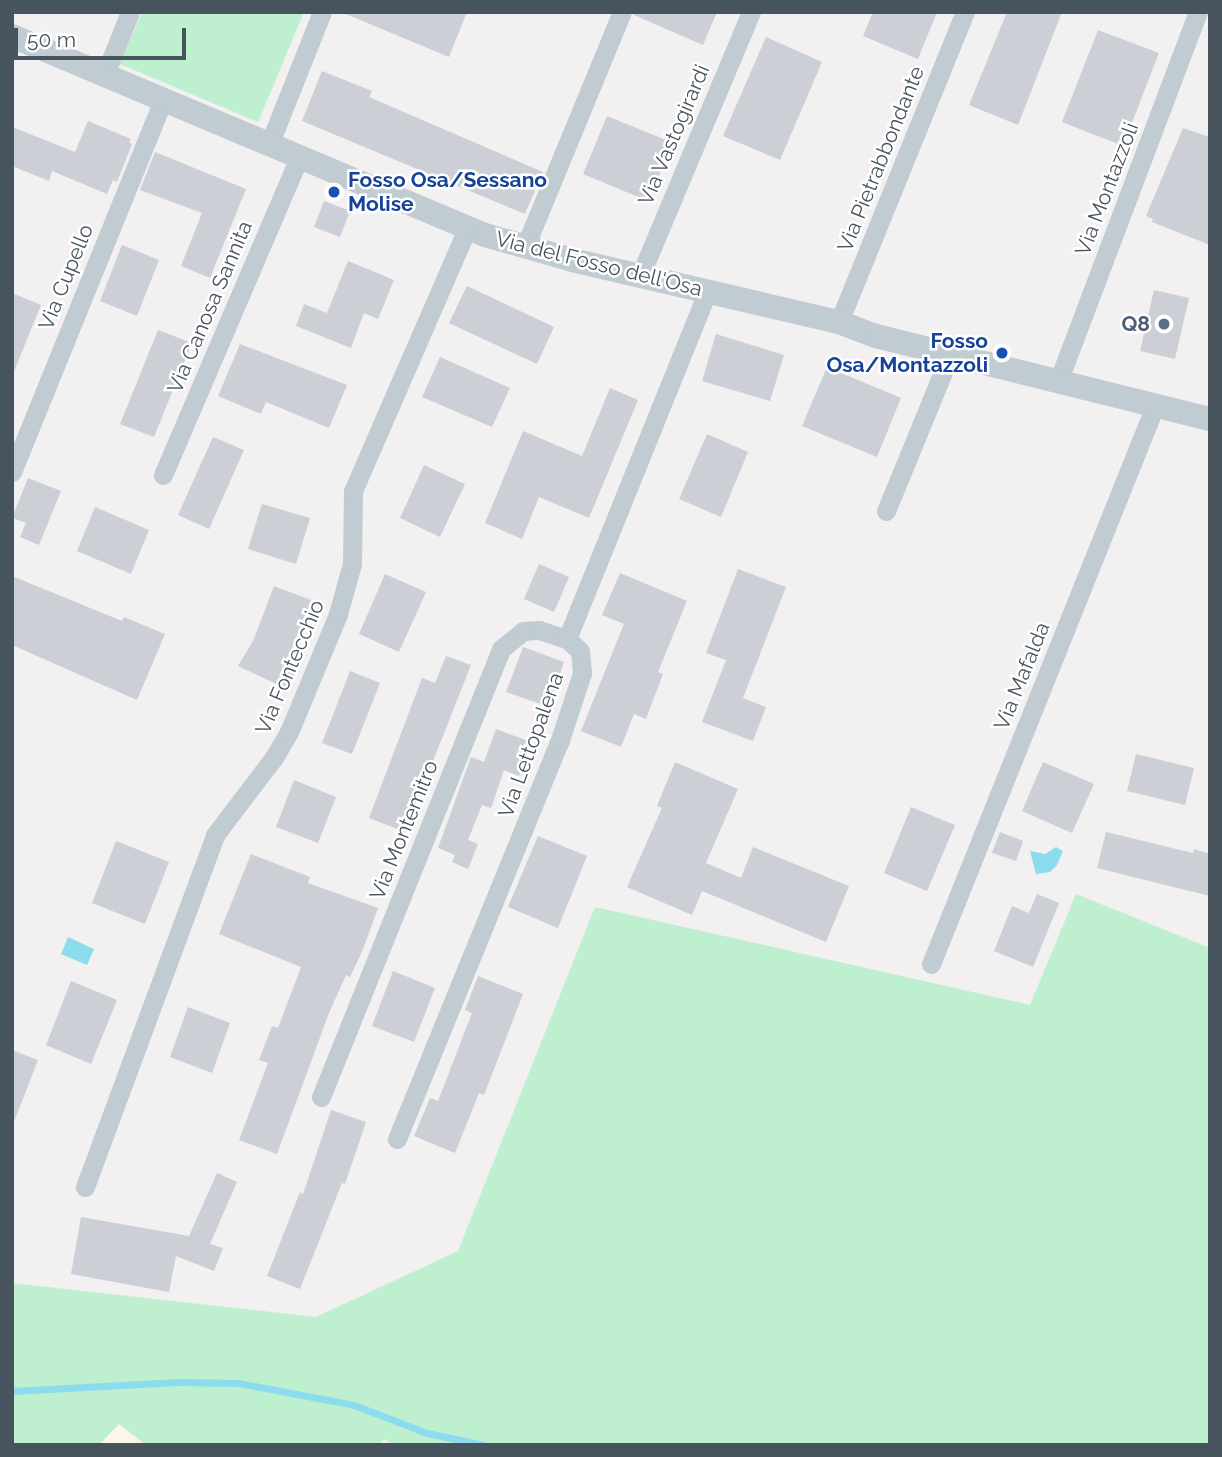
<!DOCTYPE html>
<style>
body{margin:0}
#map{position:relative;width:1222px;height:1457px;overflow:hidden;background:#f2f0f0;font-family:Raleway,sans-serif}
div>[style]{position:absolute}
.commercial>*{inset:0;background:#fcf6ea}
.green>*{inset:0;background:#bef0cf}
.water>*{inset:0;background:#8bdded}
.stream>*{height:7px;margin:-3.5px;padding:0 3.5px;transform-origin:3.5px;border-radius:3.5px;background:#8bdded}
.building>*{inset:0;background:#cccfd5}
.minor>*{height:19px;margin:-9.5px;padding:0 9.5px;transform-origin:9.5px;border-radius:9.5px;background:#c0cbd2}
.tertiary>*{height:24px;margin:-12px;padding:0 12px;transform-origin:12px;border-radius:12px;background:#c0cbd2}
.dots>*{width:19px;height:19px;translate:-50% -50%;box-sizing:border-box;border:4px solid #fff;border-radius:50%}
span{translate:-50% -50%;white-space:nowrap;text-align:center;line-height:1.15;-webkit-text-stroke:5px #fff;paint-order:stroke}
.street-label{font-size:21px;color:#47545e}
.transit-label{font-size:21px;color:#164399;font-weight:700}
.left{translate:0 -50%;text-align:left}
.right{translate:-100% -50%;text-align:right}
.service-label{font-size:21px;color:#4e5e75;font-weight:700}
.frame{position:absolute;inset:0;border:14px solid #47545e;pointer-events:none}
.scale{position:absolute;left:14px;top:28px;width:172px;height:32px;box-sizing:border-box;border:4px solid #47545e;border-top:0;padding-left:9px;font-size:21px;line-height:24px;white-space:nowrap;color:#47545e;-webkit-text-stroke:5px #fff;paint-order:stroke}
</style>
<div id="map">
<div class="commercial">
<div style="clip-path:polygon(119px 1424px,146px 1445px,99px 1445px)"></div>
</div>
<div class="green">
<div style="clip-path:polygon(142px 12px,304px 12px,258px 122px,120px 64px)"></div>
<div style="clip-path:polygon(1076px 894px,1210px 948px,1210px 1445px,394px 1445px,384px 1439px,378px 1445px,146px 1445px,119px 1424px,99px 1445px,12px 1445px,12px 1283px,316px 1317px,458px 1251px,595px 907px,1030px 1005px)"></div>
</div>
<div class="water">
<div style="clip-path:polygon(1056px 847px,1063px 851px,1057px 865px,1050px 872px,1036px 874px,1030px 851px,1045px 854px)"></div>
<div style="clip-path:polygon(68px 937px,94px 949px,87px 965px,61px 954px)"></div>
</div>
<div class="stream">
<div style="left:12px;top:1391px;width:166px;rotate:-3.1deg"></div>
<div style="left:178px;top:1382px;width:60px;rotate:1deg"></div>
<div style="left:238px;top:1383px;width:118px;rotate:10.7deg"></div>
<div style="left:354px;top:1405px;width:78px;rotate:21deg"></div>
<div style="left:427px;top:1433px;width:58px;rotate:11.9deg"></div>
</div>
<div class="building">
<div style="clip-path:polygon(341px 12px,467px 12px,449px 57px)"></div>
<div style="clip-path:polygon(634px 12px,717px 12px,703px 45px,634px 15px)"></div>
<div style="clip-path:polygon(873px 12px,937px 12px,918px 59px,863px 36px)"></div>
<div style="clip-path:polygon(1007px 12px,1062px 12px,1018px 125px,969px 105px)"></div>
<div style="clip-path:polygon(1098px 30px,1159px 53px,1123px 146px,1062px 122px)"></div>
<div style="clip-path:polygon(766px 37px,822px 62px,780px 160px,723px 136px)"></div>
<div style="clip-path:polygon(322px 71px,372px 91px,369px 97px,543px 172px,525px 214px,302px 121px)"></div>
<div style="clip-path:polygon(607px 116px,673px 143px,648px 201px,583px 174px)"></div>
<div style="clip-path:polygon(88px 121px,131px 139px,129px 142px,132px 144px,117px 182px,113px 180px,107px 194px,52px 171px,49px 181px,12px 166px,12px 127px,75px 152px)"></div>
<div style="clip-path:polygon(1183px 128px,1210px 137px,1210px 245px,1152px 222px,1153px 219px,1146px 216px)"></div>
<div style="clip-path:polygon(155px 152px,246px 189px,210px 278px,181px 266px,202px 213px,140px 190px)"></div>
<div style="clip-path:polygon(324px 201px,350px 211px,340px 237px,314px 227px)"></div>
<div style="clip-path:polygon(122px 245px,159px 260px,137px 316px,100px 301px)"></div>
<div style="clip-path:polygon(348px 261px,394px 280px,378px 319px,364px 313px,351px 348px,296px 326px,304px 304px,327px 313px)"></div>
<div style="clip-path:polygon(467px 286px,554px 327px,537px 364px,449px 323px)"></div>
<div style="clip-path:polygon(1154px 290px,1189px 298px,1175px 359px,1140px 351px)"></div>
<div style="clip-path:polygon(12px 293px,41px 305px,13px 374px,12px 374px)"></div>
<div style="clip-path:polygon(158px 330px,192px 343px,154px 437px,120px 424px)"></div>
<div style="clip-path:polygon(716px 334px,784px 355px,770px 401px,702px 381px)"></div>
<div style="clip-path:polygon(240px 344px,347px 385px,329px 428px,266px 402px,261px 414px,218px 396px)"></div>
<div style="clip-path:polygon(440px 357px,510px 388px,492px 427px,422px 397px)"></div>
<div style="clip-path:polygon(827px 367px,901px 398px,877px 457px,802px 426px)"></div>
<div style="clip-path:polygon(610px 388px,638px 400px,589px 518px,539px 497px,522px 539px,485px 523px,523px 431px,582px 456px)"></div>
<div style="clip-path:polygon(707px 434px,748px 452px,721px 517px,679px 499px)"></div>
<div style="clip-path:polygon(213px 437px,244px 450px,209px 529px,178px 515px)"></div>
<div style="clip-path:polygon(424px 465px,465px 484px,440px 537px,400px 518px)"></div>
<div style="clip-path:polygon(28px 478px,61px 491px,39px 545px,20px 537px,26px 523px,12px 518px)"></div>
<div style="clip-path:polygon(262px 504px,310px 518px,296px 564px,248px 549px)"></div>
<div style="clip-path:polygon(95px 507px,149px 530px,131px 574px,77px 551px)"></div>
<div style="clip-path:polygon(539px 564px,569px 577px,554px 612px,524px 599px)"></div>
<div style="clip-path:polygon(738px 569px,786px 587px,743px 698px,766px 707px,753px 741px,702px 722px,726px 660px,706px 653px)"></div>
<div style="clip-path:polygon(620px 573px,687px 601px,658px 672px,663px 674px,646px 719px,634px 714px,621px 747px,581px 731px,624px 624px,602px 615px)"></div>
<div style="clip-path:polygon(385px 574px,426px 592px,399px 652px,359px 634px)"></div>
<div style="clip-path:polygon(12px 576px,122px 621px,124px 617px,165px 634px,137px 700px,12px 645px)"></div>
<div style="clip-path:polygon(274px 586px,311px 600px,288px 658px,300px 663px,287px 689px,238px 666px,253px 641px)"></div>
<div style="clip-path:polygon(523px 647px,564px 662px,549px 707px,506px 692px)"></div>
<div style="clip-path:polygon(446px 656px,471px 665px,405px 832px,369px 818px,422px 678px,435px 683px)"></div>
<div style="clip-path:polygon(350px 671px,380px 683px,352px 754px,322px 743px)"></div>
<div style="clip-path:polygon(496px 729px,531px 742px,519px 776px,504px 770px,491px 808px,482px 805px,468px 840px,478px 844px,468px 869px,452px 862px,455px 855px,438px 848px,471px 757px,484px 762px)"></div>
<div style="clip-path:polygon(1136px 754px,1194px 768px,1185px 805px,1127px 791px)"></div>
<div style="clip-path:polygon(675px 762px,738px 789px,706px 863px,741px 878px,753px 847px,849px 886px,826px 942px,702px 891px,692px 915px,627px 887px,662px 808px,657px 806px)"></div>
<div style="clip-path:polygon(1043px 762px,1094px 784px,1072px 833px,1022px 811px)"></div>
<div style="clip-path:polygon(294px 780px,336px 797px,318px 843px,276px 827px)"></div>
<div style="clip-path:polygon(911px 807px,955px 825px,927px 891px,884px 873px)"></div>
<div style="clip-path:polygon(1000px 832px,1023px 841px,1016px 861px,992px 853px)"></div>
<div style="clip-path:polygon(1106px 832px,1193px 853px,1194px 849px,1210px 854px,1210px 896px,1097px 868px)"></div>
<div style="clip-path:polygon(538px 836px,587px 856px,558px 928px,508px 907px)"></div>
<div style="clip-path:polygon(116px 841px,169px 862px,145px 924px,92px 903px)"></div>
<div style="clip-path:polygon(251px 854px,310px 877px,308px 883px,378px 908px,362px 952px,350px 977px,346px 975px,329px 1013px,277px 1154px,239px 1140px,268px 1063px,259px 1060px,272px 1026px,278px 1028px,301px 967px,219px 934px)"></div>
<div style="clip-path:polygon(1037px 894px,1059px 903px,1033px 967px,994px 951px,1012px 906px,1029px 913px)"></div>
<div style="clip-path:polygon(393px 971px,435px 988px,414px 1042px,372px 1026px)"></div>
<div style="clip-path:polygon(478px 976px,523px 994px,484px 1095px,479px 1093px,455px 1153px,414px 1136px,430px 1098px,438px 1101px,472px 1013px,465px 1010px)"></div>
<div style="clip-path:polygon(71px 981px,117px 1000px,91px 1064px,46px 1045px)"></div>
<div style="clip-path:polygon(188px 1007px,230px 1023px,212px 1073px,170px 1057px)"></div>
<div style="clip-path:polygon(12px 1050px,38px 1060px,14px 1122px,12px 1122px)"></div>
<div style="clip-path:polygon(331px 1110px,366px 1122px,345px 1184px,342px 1183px,300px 1289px,267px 1276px,300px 1192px,303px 1194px)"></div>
<div style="clip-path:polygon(217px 1173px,237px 1182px,210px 1244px,223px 1248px,214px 1271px,176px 1256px,169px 1292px,71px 1274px,81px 1217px,189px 1236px)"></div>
</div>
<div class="minor">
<div style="left:104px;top:77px;width:70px;rotate:-68.2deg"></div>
<div style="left:269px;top:145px;width:143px;rotate:-68.3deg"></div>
<div style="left:525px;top:247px;width:254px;rotate:-67.6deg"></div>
<div style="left:640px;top:276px;width:286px;rotate:-67.2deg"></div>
<div style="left:839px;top:322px;width:335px;rotate:-67.9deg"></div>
<div style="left:1058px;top:382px;width:396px;rotate:-69.3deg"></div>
<div style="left:12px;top:472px;width:401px;rotate:-67.9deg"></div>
<div style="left:163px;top:475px;width:346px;rotate:-66.8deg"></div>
<div style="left:886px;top:511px;width:169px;rotate:-67.7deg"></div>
<div style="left:931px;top:964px;width:601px;rotate:-68.13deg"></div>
<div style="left:321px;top:1097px;width:483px;rotate:-68.1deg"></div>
<div style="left:501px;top:649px;width:28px;rotate:-39deg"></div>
<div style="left:523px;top:631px;width:16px;rotate:-4deg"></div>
<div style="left:539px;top:630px;width:29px;rotate:18deg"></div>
<div style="left:397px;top:1139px;width:428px;rotate:-67.8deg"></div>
<div style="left:559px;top:743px;width:74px;rotate:-71.8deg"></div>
<div style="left:582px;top:673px;width:22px;rotate:-95deg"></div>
<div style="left:580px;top:651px;width:18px;rotate:-137deg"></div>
<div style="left:567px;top:639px;width:374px;rotate:-68deg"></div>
<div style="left:85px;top:1187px;width:375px;rotate:-69.7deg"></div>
<div style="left:215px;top:835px;width:99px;rotate:-52.8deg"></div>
<div style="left:275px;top:756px;width:28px;rotate:-60deg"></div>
<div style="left:289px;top:732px;width:128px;rotate:-67.4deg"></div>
<div style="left:338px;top:614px;width:52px;rotate:-74.4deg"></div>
<div style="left:352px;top:564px;width:73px;rotate:-89.2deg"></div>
<div style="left:353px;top:491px;width:286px;rotate:-66.5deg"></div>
</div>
<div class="tertiary">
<div style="left:12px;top:36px;width:513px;rotate:22.82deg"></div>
<div style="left:485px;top:235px;width:91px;rotate:16deg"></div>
<div style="left:572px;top:260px;width:274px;rotate:13.1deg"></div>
<div style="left:839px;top:322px;width:40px;rotate:21deg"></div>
<div style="left:876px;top:336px;width:344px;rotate:14deg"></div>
</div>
<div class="dots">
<div style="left:334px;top:192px;background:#1a4fb4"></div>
<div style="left:1164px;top:324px;background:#5c6f8a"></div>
<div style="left:1002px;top:353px;background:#1a4fb4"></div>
</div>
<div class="street-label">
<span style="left:674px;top:135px;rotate:-67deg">Via Vastogirardi</span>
<span style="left:881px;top:159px;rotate:-68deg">Via Pietrabbondante</span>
<span style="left:1107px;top:189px;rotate:-69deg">Via Montazzoli</span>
<span style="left:599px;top:264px;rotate:14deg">Via del Fosso dell'Osa</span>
<span style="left:66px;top:277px;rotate:-68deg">Via Cupello</span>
<span style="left:210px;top:307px;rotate:-67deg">Via Canosa Sannita</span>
<span style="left:290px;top:667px;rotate:-67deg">Via Fontecchio</span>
<span style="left:1022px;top:676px;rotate:-68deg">Via Mafalda</span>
<span style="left:531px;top:745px;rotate:-70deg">Via Lettopalena</span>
<span style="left:404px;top:830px;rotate:-68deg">Via Montemitro</span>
</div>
<div class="transit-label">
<span class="left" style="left:348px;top:192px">Fosso Osa/Sessano<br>Molise</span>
<span class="right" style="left:988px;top:353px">Fosso<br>Osa/Montazzoli</span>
</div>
<div class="service-label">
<span class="right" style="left:1150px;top:324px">Q8</span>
</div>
<div class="frame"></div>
<div class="scale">50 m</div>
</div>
